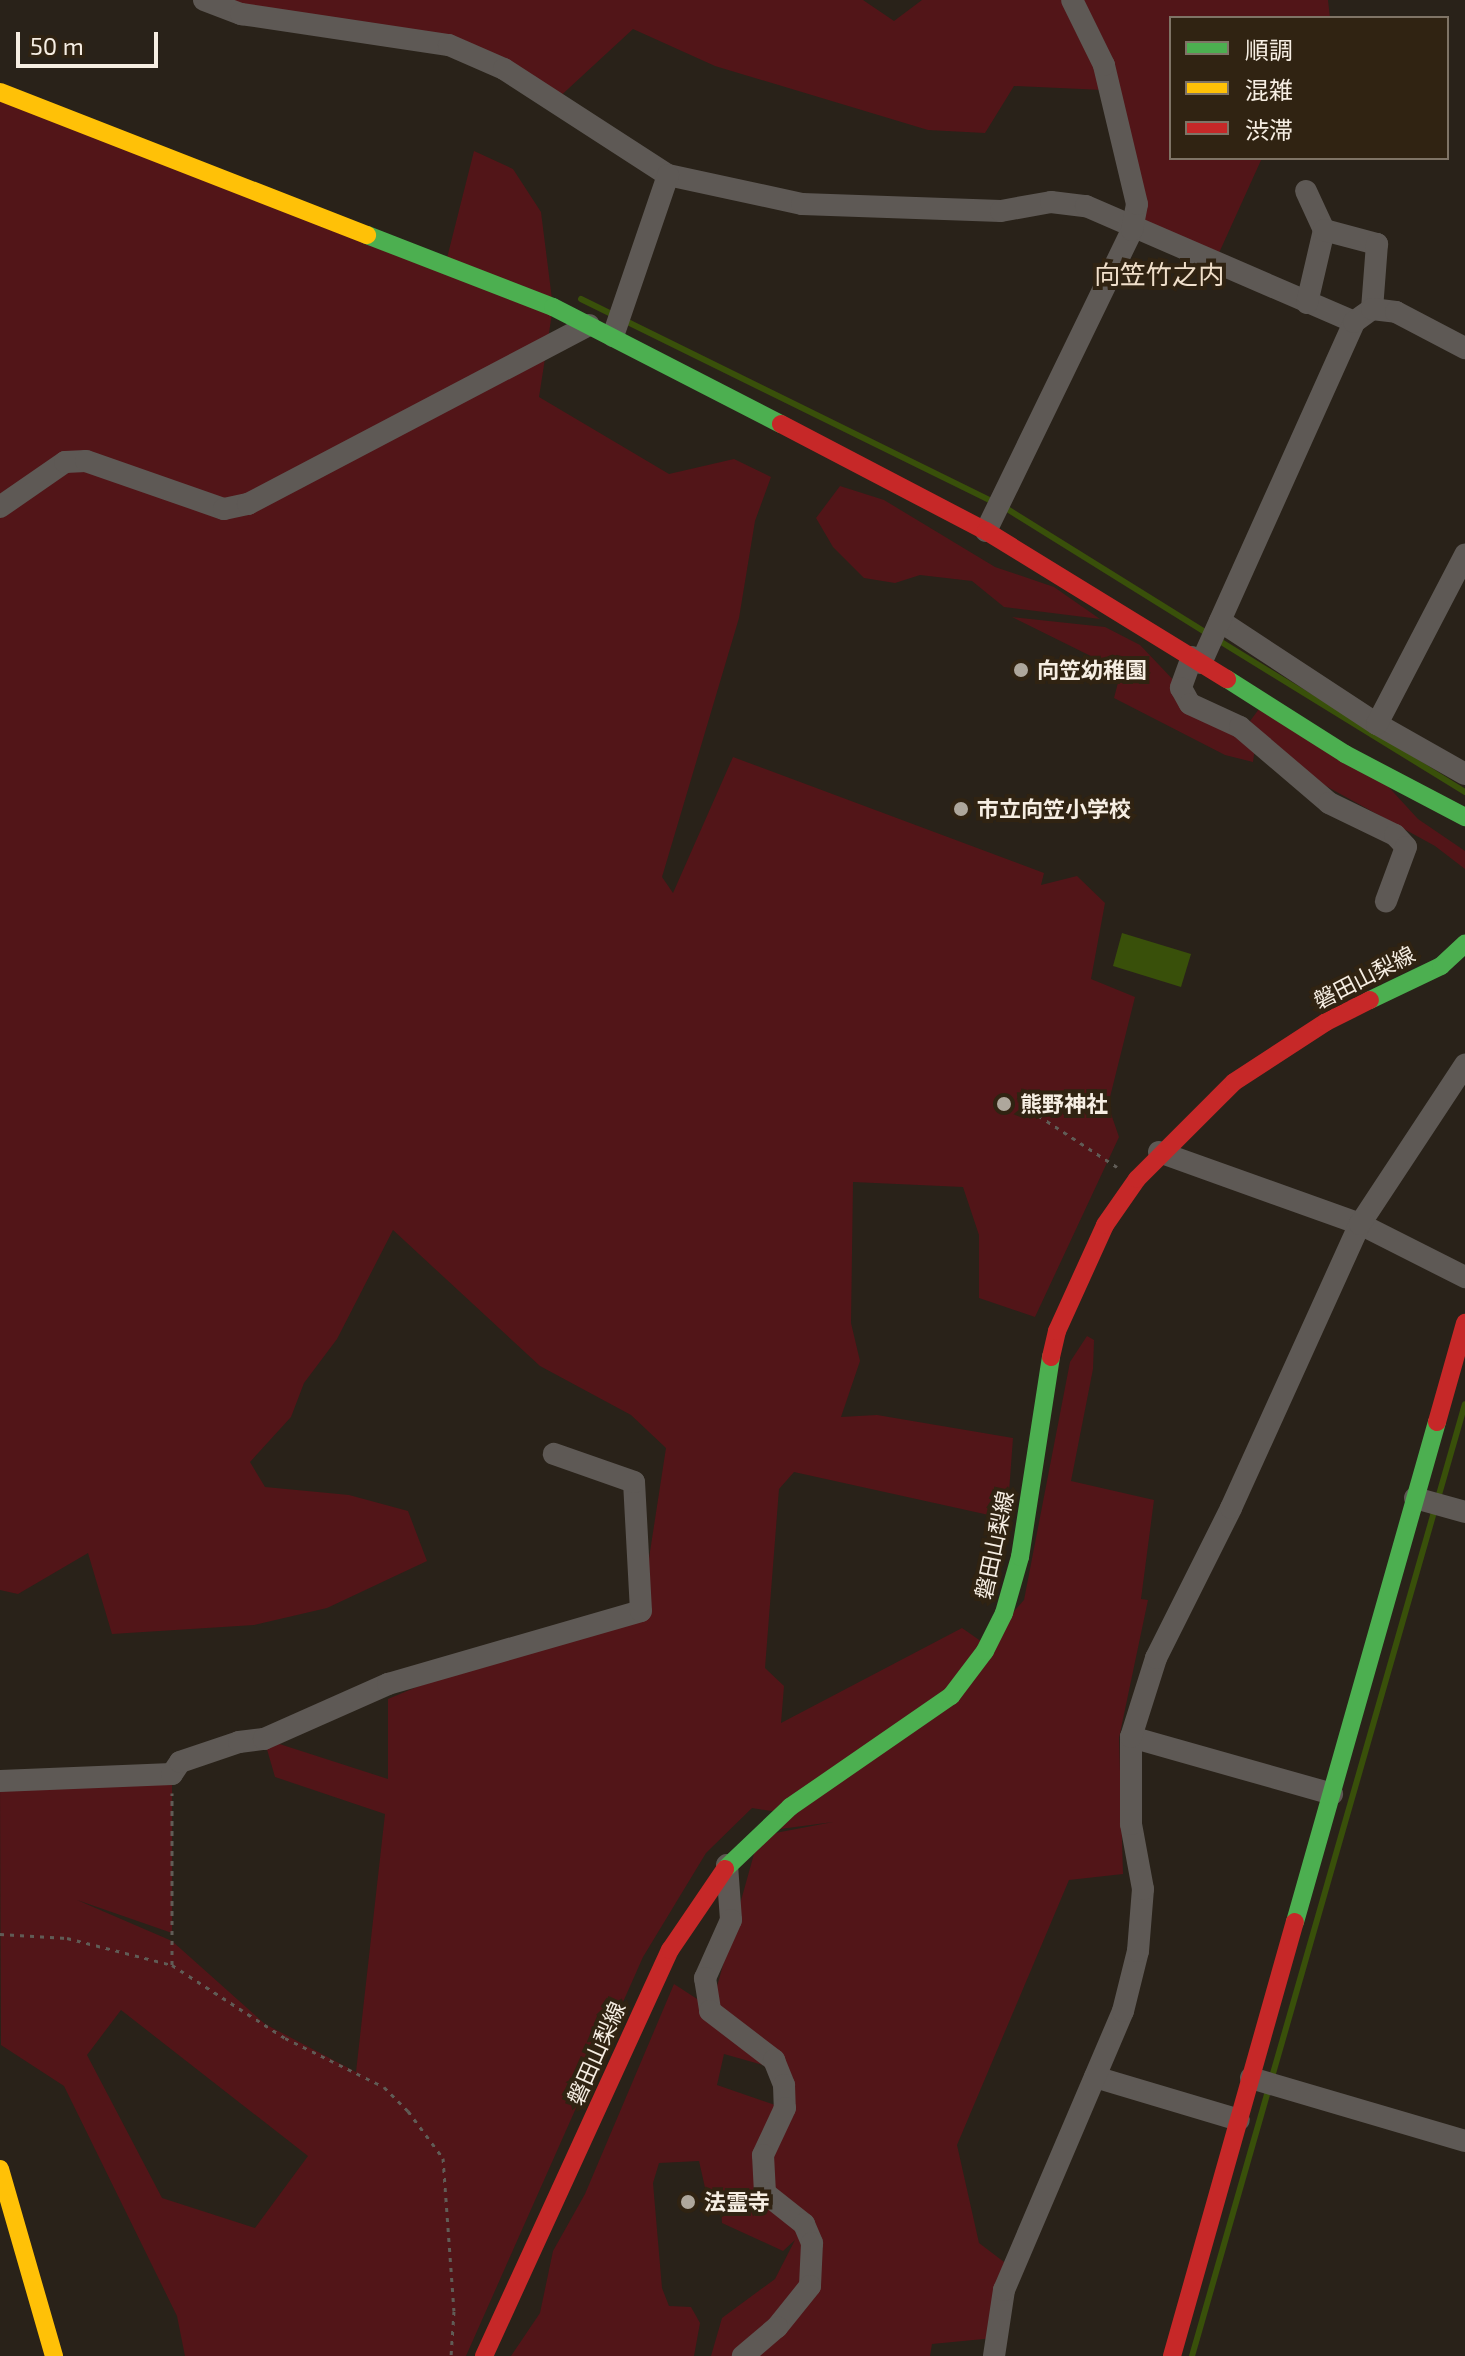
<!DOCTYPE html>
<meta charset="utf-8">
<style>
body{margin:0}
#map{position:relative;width:1465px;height:2356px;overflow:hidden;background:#292219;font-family:"Exo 2","Noto Sans JP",sans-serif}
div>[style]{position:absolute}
.green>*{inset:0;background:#521518}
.water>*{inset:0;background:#39500a}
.stream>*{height:6px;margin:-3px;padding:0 3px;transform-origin:3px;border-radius:3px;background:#39500a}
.path>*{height:3px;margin-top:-1.5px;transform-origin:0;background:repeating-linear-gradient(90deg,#605c56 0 4px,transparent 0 10px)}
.street>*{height:22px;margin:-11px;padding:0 11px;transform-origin:11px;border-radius:11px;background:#5e5955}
.fast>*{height:18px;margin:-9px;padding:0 9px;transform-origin:9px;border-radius:9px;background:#4caf50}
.slow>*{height:18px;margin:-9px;padding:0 9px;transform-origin:9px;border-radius:9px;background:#ffc107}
.jam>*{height:18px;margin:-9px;padding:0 9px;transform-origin:9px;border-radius:9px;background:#c62828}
.dots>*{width:22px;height:22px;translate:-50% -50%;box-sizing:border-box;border:4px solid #302312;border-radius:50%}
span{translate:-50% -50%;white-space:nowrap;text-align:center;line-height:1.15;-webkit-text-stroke:8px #302312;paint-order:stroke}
.poi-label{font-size:22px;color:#f6eee3;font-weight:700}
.left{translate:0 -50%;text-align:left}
.street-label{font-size:22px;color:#f6eee3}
.quarter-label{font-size:26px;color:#f0dfca}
.legend{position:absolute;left:1169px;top:16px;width:280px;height:144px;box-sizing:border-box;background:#302312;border:2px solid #7f7466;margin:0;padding:10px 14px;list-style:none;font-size:24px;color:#f6eee3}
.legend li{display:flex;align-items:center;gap:16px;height:40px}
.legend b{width:40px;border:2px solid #7f7466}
.scale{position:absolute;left:16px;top:32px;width:142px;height:36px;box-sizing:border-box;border:4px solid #f6eee3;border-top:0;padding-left:10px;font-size:24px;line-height:28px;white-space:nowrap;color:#f6eee3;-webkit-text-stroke:6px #302312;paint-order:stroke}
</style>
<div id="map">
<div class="green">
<div style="clip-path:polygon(211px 0,863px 0,894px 21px,922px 0,1328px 0,1330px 18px,1171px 18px,1171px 158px,1262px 158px,1214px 264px,1133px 221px,1103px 90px,1014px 86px,985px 133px,928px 130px,715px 66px,633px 29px,555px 101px,469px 54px)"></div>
<div style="clip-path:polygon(evenodd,0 91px,445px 266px,474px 151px,513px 169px,541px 212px,553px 307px,539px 397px,669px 474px,734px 459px,771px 477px,755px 521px,739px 618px,662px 877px,673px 893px,733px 757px,1044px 873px,1041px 885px,1077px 876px,1105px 903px,1091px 979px,1135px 997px,1108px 1105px,1119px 1137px,1035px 1317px,979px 1298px,979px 1235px,963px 1187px,853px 1182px,851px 1323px,860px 1361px,841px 1417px,877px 1415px,1013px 1438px,1007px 1519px,794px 1472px,779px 1489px,765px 1668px,784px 1686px,781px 1723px,962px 1628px,985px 1644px,1024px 1600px,1070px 1362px,1087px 1336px,1094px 1340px,1093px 1369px,1071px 1481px,1154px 1500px,1141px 1599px,1148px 1600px,1119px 1738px,1123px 1874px,1069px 1880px,957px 2145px,979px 2243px,1008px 2265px,994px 2338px,932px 2344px,930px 2356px,711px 2356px,722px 2318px,775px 2279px,795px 2240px,783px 2251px,722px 2223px,720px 2195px,706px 2192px,699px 2161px,659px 2163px,653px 2183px,662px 2288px,669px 2306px,691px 2307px,700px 2323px,694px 2356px,511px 2356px,540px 2313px,553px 2251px,585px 2194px,674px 1984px,711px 2008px,759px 1836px,833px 1822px,765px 1831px,783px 1813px,752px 1808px,706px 1853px,643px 1957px,466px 2356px,185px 2356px,177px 2316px,64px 2086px,1px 2045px,0 1781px,172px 1774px,172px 1933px,77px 1900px,172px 1941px,265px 2024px,356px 2072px,385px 1814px,275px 1777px,264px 1739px,388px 1779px,388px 1699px,488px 1657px,641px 1610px,666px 1448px,631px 1415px,540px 1366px,393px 1230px,337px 1339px,304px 1383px,291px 1417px,250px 1462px,265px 1487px,349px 1495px,408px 1511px,427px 1561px,327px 1608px,254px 1625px,112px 1634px,88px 1553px,18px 1594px,0 1590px,0 91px,121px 2010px,308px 2156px,255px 2228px,162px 2198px,87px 2055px,121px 2010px,0 91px,724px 2054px,763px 2065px,784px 2085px,778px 2106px,717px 2085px,724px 2054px)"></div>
<div style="clip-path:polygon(840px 486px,884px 500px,995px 567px,1054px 587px,1100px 619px,1004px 607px,972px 581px,920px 575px,895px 583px,864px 578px,833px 547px,816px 518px)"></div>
<div style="clip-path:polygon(1012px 617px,1105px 627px,1140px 645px,1181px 688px,1255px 747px,1253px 762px,1225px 755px,1114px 698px,1121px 671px)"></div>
<div style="clip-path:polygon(1259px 709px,1373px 770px,1418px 819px,1465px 851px,1465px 869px,1435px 846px,1304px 774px,1250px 721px)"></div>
</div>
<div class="water">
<div style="clip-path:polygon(1122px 933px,1191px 954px,1181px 987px,1113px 966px)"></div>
</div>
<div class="stream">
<div style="left:581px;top:299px;width:460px;rotate:26.2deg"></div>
<div style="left:1004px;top:507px;width:240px;rotate:31.9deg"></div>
<div style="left:1218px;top:640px;width:290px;rotate:31.6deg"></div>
<div style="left:1192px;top:2356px;width:990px;rotate:-74deg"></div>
</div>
<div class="path">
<div style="left:1030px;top:1110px;width:104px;rotate:33.2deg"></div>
<div style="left:0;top:1934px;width:67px;rotate:3.4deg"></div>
<div style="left:67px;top:1938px;width:108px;rotate:14.4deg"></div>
<div style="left:172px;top:1965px;width:135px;rotate:32.9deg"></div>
<div style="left:285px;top:2038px;width:110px;rotate:26.3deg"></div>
<div style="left:384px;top:2087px;width:34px;rotate:45deg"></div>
<div style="left:408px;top:2111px;width:59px;rotate:53.3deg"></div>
<div style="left:443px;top:2158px;width:153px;rotate:85.9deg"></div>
<div style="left:454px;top:2311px;width:45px;rotate:93.8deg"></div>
<div style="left:172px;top:1965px;width:172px;rotate:-90deg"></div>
</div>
<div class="street">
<div style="left:204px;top:0;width:40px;rotate:21deg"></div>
<div style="left:241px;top:14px;width:210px;rotate:8.5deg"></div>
<div style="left:449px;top:45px;width:60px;rotate:23.6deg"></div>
<div style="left:504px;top:69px;width:195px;rotate:32.9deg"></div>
<div style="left:668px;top:175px;width:137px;rotate:12.2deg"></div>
<div style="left:802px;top:204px;width:199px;rotate:2deg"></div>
<div style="left:1001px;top:211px;width:51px;rotate:-10.2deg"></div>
<div style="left:1051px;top:202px;width:35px;rotate:7deg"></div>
<div style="left:1086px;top:206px;width:292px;rotate:23.4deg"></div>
<div style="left:1306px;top:191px;width:43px;rotate:65.2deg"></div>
<div style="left:1324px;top:230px;width:75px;rotate:103.1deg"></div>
<div style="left:1324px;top:230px;width:55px;rotate:14.8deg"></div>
<div style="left:1377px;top:244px;width:65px;rotate:94.4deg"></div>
<div style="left:613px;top:336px;width:170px;rotate:-71.1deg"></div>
<div style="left:0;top:507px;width:79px;rotate:-34.7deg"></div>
<div style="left:65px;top:462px;width:21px;rotate:-3deg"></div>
<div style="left:86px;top:461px;width:146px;rotate:19.2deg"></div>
<div style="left:224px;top:509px;width:25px;rotate:-12deg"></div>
<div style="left:248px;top:504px;width:385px;rotate:-27.7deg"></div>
<div style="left:986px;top:531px;width:335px;rotate:-64.1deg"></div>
<div style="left:1132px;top:230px;width:26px;rotate:-79deg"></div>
<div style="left:1137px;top:204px;width:143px;rotate:-103.4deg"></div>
<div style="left:1104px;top:65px;width:72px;rotate:-116.2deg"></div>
<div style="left:1220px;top:621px;width:188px;rotate:33.3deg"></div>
<div style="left:1377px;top:724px;width:101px;rotate:29.6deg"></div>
<div style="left:1192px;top:657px;width:33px;rotate:110deg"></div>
<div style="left:1181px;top:688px;width:18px;rotate:61deg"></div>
<div style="left:1190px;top:704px;width:55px;rotate:24.7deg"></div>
<div style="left:1240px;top:727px;width:117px;rotate:40.5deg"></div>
<div style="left:1329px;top:803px;width:73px;rotate:25.9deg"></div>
<div style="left:1395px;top:835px;width:16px;rotate:47deg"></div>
<div style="left:1406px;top:847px;width:58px;rotate:110.3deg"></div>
<div style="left:1201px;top:663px;width:374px;rotate:-65.8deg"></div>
<div style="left:1354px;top:322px;width:22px;rotate:-36deg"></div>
<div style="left:1372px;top:309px;width:24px;rotate:7deg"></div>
<div style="left:1396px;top:312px;width:78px;rotate:27.6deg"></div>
<div style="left:1377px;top:724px;width:191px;rotate:-62.5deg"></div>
<div style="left:1159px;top:1152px;width:214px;rotate:19.7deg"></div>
<div style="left:1360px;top:1224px;width:118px;rotate:26.8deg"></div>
<div style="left:1415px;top:1498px;width:52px;rotate:15.6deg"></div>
<div style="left:1131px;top:1737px;width:209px;rotate:15.8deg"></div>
<div style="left:0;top:1781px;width:172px;rotate:-2.3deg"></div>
<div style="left:172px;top:1774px;width:14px;rotate:-56deg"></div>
<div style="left:180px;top:1762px;width:62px;rotate:-18.7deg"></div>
<div style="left:239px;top:1742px;width:25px;rotate:-7deg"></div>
<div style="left:264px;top:1739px;width:136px;rotate:-23.9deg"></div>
<div style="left:388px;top:1684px;width:263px;rotate:-16.1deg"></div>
<div style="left:641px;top:1611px;width:129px;rotate:-93.1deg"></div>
<div style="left:634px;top:1482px;width:85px;rotate:-160.7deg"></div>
<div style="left:727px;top:1865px;width:55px;rotate:85.8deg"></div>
<div style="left:731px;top:1920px;width:64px;rotate:114.1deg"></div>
<div style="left:705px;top:1978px;width:33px;rotate:81deg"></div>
<div style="left:710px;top:2011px;width:81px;rotate:37.4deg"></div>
<div style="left:774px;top:2060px;width:27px;rotate:68deg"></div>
<div style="left:784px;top:2085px;width:23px;rotate:88deg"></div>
<div style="left:785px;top:2108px;width:52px;rotate:115.1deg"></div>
<div style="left:763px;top:2155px;width:38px;rotate:87deg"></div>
<div style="left:765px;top:2193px;width:50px;rotate:38.5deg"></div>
<div style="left:804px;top:2224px;width:21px;rotate:67deg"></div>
<div style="left:812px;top:2243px;width:43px;rotate:92.7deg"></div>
<div style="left:810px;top:2286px;width:53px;rotate:128.8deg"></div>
<div style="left:777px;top:2327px;width:45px;rotate:139.5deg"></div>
<div style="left:1095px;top:2077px;width:150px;rotate:16.6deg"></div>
<div style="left:1251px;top:2078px;width:223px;rotate:16.4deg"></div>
<div style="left:994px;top:2356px;width:67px;rotate:-81.4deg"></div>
<div style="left:1004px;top:2290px;width:303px;rotate:-66.9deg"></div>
<div style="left:1123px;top:2011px;width:62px;rotate:-76deg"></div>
<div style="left:1138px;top:1951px;width:62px;rotate:-85.4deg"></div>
<div style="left:1143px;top:1889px;width:66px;rotate:-100.5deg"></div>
<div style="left:1131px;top:1824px;width:87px;rotate:-90deg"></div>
<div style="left:1131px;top:1737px;width:83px;rotate:-72.4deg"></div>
<div style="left:1156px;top:1658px;width:168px;rotate:-63.4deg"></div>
<div style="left:1231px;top:1508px;width:312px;rotate:-65.6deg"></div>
<div style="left:1360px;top:1224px;width:191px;rotate:-56.6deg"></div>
</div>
<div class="fast">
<div style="left:367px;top:235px;width:199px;rotate:21.2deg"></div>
<div style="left:553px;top:307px;width:256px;rotate:27.2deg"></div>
<div style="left:1227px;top:679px;width:140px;rotate:32.4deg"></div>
<div style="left:1345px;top:754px;width:136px;rotate:27.7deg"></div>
<div style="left:1370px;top:1000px;width:79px;rotate:-25.6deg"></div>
<div style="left:1441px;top:966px;width:33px;rotate:-43deg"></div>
<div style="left:725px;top:1869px;width:90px;rotate:-43.6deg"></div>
<div style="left:790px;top:1807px;width:196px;rotate:-34.6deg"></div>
<div style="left:951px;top:1696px;width:56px;rotate:-52.9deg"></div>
<div style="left:985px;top:1651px;width:42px;rotate:-63.4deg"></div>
<div style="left:1004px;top:1613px;width:58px;rotate:-74.1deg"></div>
<div style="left:1020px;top:1557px;width:202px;rotate:-81.2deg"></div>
<div style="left:1295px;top:1922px;width:520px;rotate:-74.15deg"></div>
</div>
<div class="slow">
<div style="left:0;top:92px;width:394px;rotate:21.3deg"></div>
<div style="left:0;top:2169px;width:195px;rotate:73.9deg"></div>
</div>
<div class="jam">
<div style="left:781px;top:424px;width:231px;rotate:27.6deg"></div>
<div style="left:986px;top:531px;width:283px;rotate:31.6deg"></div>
<div style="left:1051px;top:1357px;width:27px;rotate:-77deg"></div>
<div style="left:1057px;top:1331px;width:116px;rotate:-65.6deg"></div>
<div style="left:1105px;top:1225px;width:56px;rotate:-55.2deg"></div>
<div style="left:1137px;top:1179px;width:137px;rotate:-45deg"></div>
<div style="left:1234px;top:1082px;width:110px;rotate:-33.1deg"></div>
<div style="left:1326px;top:1022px;width:49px;rotate:-26.6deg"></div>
<div style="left:1437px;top:1422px;width:103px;rotate:-74.2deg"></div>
<div style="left:484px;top:2356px;width:447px;rotate:-65.4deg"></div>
<div style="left:670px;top:1950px;width:98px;rotate:-55.8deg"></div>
<div style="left:1172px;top:2356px;width:451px;rotate:-74.2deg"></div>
</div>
<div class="dots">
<div style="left:1021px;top:670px;background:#aea79c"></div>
<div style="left:961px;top:809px;background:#aea79c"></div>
<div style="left:1004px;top:1104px;background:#aea79c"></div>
<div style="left:688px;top:2202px;background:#aea79c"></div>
</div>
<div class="poi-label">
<span class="left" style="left:1037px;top:670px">向笠幼稚園</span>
<span class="left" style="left:977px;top:809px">市立向笠小学校</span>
<span class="left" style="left:1020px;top:1104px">熊野神社</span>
<span class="left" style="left:704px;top:2202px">法霊寺</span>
</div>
<div class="street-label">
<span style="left:1364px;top:977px;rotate:-27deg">磐田山梨線</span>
<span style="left:994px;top:1545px;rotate:-78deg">磐田山梨線</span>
<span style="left:596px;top:2053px;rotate:-66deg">磐田山梨線</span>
</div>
<div class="quarter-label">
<span style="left:1159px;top:274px">向笠竹之内</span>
</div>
<ul class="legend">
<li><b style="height:10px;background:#4caf50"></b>順調</li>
<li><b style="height:10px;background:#ffc107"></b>混雑</li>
<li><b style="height:10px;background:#c62828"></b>渋滞</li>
</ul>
<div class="scale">50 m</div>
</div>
